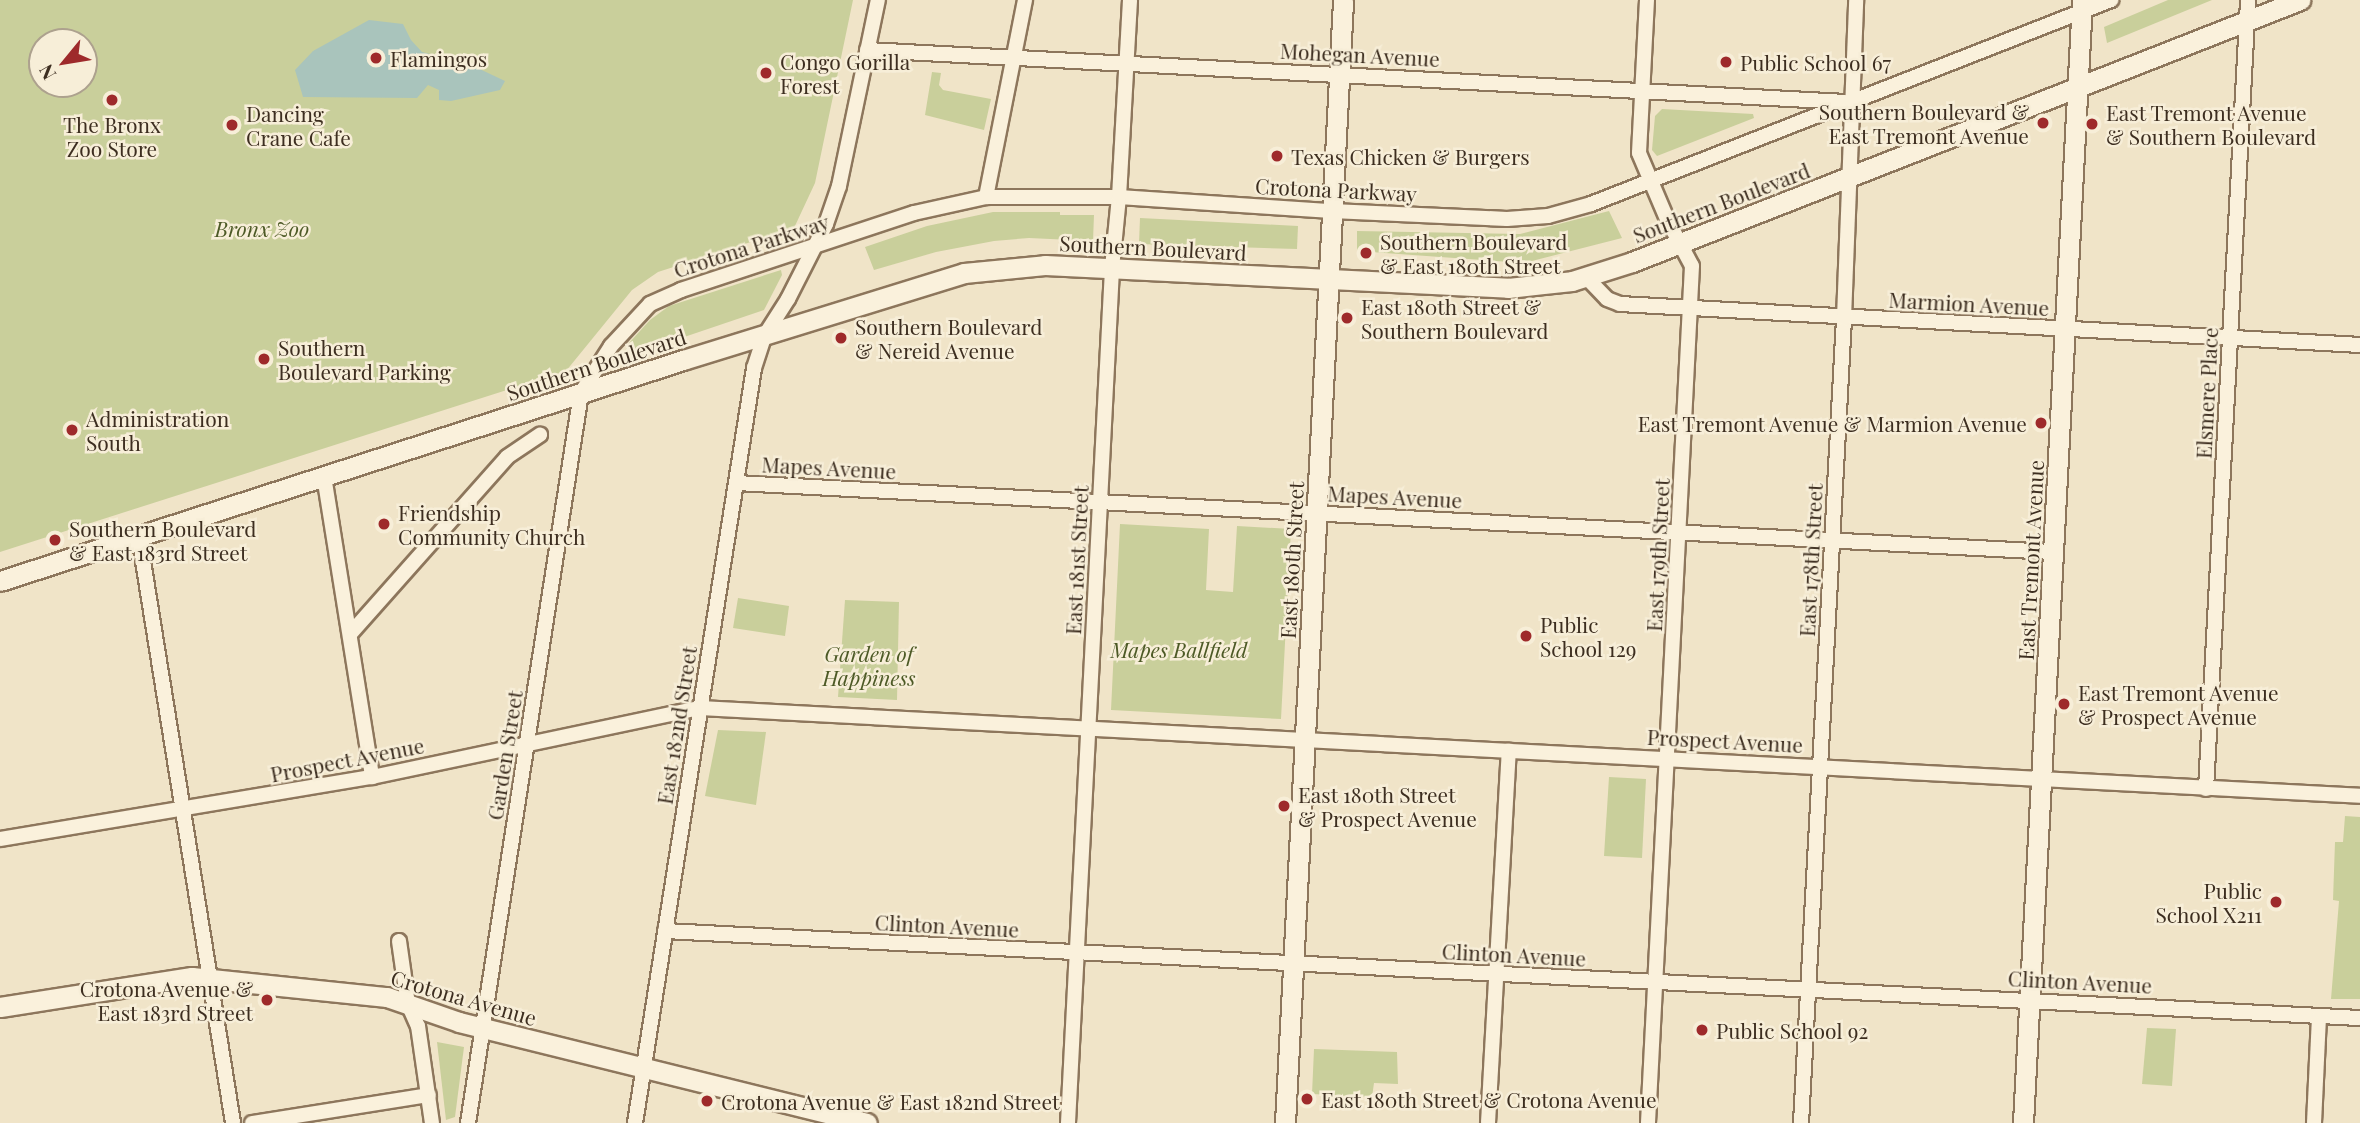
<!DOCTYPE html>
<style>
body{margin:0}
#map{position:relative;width:2360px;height:1123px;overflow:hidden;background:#f0e4c8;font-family:"Playfair Display",serif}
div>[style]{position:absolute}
.green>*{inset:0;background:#c9cf9b}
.water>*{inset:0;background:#a9c4bc}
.roads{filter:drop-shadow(2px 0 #8d765c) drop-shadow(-2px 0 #8d765c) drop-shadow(0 2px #8d765c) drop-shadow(0 -2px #8d765c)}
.street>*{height:14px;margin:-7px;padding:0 7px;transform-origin:7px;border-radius:7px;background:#faf1dc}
.secondary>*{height:19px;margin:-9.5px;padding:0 9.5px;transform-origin:9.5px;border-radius:9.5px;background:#faf1dc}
.dots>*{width:19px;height:19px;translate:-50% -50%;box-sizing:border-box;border:4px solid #f7eed8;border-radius:50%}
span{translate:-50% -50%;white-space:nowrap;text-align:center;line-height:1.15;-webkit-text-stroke:5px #f7eed8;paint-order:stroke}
.street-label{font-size:21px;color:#3d2e20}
.poi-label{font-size:21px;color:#3d2e20}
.left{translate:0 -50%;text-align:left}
.right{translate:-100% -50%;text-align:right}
.park-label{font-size:21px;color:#4d5a26;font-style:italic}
.north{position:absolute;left:28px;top:28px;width:70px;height:70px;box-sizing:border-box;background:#f7eed8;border:2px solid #ada18e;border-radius:50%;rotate:240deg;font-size:19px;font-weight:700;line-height:28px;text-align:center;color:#3d2e20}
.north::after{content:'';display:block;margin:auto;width:24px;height:32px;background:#9e2a2b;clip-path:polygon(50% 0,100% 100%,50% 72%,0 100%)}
</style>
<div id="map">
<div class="green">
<div style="clip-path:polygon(evenodd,0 0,853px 0,815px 183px,794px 228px,658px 272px,632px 290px,566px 371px,0 552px,0 0,42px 42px,84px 42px,84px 84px,42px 84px,42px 42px)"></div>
<div style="clip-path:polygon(2168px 0,2212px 0,2107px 43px,2104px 27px)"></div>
<div style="clip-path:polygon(932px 72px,941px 73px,939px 85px,943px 90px,991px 99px,984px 130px,925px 115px)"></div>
<div style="clip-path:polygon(1662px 109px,1753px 114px,1754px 118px,1657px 156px,1652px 150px,1655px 116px)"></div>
<div style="clip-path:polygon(1609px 211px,1622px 238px,1524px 263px,1357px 251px,1357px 231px,1520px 234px)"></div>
<div style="clip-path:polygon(993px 212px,1060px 212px,1060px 215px,1094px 215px,1093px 241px,1029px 238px,994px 241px,936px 252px,874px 270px,865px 247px,927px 226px)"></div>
<div style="clip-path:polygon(1140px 218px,1298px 226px,1297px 249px,1139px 244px)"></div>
<div style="clip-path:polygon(781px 270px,782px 275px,764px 310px,634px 354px,625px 351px,629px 343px,650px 320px,669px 306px)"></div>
<div style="clip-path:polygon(1120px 524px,1209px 529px,1206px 590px,1233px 592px,1237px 526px,1291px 529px,1281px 719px,1111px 710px)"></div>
<div style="clip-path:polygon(738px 598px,789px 606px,785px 636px,733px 628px)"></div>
<div style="clip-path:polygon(845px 600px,899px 602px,897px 700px,838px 697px)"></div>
<div style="clip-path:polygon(718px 730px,766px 732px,756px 805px,705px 796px)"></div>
<div style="clip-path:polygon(1609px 777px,1646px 779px,1642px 858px,1604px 856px)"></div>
<div style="clip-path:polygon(2345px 816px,2360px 817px,2360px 999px,2331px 999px,2339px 901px,2333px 900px,2335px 842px,2343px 842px)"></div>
<div style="clip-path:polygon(2147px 1028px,2176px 1029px,2172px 1086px,2142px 1084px)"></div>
<div style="clip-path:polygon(437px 1042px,464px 1047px,455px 1117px,446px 1120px)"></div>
<div style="clip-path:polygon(1314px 1049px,1397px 1052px,1398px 1084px,1374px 1083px,1372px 1097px,1312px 1094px)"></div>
</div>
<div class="water">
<div style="clip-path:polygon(369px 20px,403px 24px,411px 40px,422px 52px,469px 64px,505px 81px,500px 90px,451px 101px,439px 100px,439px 90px,428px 85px,417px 98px,303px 97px,295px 70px,313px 51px)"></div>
</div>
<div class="roads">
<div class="street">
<div style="left:1647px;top:0;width:153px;rotate:93deg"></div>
<div style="left:1639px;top:153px;width:72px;rotate:67deg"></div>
<div style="left:1667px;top:219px;width:53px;rotate:62deg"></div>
<div style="left:1692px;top:266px;width:858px;rotate:92.94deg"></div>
<div style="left:867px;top:50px;width:979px;rotate:3.04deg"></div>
<div style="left:986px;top:197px;width:201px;rotate:-78.8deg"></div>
<div style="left:1586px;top:277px;width:30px;rotate:46deg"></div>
<div style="left:1607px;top:299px;width:14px;rotate:21deg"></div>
<div style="left:1620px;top:304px;width:741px;rotate:3.17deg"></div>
<div style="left:324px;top:476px;width:305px;rotate:80.9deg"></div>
<div style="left:736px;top:483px;width:1319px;rotate:3deg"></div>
<div style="left:139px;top:536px;width:594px;rotate:80.9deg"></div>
<div style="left:351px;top:633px;width:235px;rotate:-48.4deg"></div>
<div style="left:507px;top:457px;width:40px;rotate:-34deg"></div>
<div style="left:2206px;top:789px;width:790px;rotate:-86.95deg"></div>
<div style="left:0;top:839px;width:377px;rotate:-9.5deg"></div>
<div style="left:372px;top:777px;width:335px;rotate:-11.9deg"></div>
<div style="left:700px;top:708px;width:1662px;rotate:3.03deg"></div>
<div style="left:665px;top:931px;width:1697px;rotate:2.94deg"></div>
<div style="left:399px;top:941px;width:64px;rotate:81.9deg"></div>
<div style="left:408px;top:1004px;width:24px;rotate:66deg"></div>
<div style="left:418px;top:1026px;width:98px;rotate:81.8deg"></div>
<div style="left:252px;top:1123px;width:179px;rotate:-9deg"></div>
<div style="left:468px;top:1123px;width:739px;rotate:-81.2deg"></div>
<div style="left:581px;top:393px;width:56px;rotate:-57.4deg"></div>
<div style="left:611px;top:346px;width:57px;rotate:-47.1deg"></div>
<div style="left:650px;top:304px;width:34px;rotate:-24deg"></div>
<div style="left:681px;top:290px;width:245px;rotate:-18.3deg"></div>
<div style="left:914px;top:213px;width:74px;rotate:-12.5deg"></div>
<div style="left:986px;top:197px;width:133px"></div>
<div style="left:1119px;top:197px;width:213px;rotate:3.8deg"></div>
<div style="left:1332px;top:211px;width:175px;rotate:2.6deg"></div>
<div style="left:1507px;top:219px;width:41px;rotate:-4.2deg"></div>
<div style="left:1548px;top:216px;width:45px;rotate:-15.6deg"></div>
<div style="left:1591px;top:204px;width:559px;rotate:-21.42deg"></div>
<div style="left:635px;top:1123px;width:764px;rotate:-81.04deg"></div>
<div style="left:754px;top:368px;width:35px;rotate:-72deg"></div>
<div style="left:765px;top:335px;width:43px;rotate:-57.4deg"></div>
<div style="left:788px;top:299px;width:84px;rotate:-63.1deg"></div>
<div style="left:826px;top:224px;width:40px;rotate:-71.1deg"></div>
<div style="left:839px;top:186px;width:190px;rotate:-78.2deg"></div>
<div style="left:1068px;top:1123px;width:856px;rotate:-87.05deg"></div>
<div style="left:1112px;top:268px;width:71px;rotate:-84.4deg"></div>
<div style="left:1119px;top:197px;width:197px;rotate:-86.8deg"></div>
<div style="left:1488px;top:1123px;width:373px;rotate:-86.8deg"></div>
<div style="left:1801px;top:1123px;width:806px;rotate:-86.94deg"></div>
<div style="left:1844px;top:318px;width:318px;rotate:-87.8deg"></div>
<div style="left:2314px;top:1123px;width:107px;rotate:-87.3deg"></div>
</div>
<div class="secondary">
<div style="left:0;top:581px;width:718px;rotate:-17.93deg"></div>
<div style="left:683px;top:360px;width:294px;rotate:-17.2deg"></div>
<div style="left:964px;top:273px;width:81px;rotate:-5.6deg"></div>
<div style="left:1045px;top:265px;width:464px;rotate:2.8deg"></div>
<div style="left:1508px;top:288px;width:64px;rotate:-6.2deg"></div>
<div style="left:1572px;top:281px;width:63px;rotate:-17.6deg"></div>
<div style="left:1632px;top:262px;width:718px;rotate:-21.42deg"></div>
<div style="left:0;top:1007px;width:194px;rotate:-8.9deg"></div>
<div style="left:192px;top:977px;width:196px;rotate:5.9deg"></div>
<div style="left:387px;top:997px;width:76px;rotate:19.1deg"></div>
<div style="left:459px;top:1022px;width:420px;rotate:13.9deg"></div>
<div style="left:1285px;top:1123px;width:1124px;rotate:-87.04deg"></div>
<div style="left:2023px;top:1123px;width:1125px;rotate:-86.99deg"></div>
</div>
</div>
<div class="dots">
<div style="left:376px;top:58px;background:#9e2a2b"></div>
<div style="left:1726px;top:62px;background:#9e2a2b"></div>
<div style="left:766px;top:73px;background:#9e2a2b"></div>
<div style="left:112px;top:100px;background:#9e2a2b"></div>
<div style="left:2043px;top:123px;background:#9e2a2b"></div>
<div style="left:2092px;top:124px;background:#9e2a2b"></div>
<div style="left:232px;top:125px;background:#9e2a2b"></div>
<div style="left:1277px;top:156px;background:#9e2a2b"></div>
<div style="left:1366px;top:253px;background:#9e2a2b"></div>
<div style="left:1347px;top:318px;background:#9e2a2b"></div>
<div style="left:841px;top:338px;background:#9e2a2b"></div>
<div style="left:264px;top:359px;background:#9e2a2b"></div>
<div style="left:2041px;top:423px;background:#9e2a2b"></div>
<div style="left:72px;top:430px;background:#9e2a2b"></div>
<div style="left:384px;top:524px;background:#9e2a2b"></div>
<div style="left:55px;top:540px;background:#9e2a2b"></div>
<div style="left:1526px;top:636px;background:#9e2a2b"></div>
<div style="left:2064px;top:704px;background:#9e2a2b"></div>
<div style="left:1284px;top:806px;background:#9e2a2b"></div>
<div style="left:2276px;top:902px;background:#9e2a2b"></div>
<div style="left:267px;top:1000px;background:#9e2a2b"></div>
<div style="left:1702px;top:1030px;background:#9e2a2b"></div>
<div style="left:1307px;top:1099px;background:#9e2a2b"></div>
<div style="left:707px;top:1101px;background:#9e2a2b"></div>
</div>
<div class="street-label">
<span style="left:1360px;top:54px;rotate:3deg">Mohegan Avenue</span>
<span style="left:1336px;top:189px;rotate:3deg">Crotona Parkway</span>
<span style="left:1721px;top:202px;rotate:-21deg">Southern Boulevard</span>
<span style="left:751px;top:245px;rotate:-18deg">Crotona Parkway</span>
<span style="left:1153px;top:247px;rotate:3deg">Southern Boulevard</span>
<span style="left:1969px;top:303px;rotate:3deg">Marmion Avenue</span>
<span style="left:596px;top:364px;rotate:-18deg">Southern Boulevard</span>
<span style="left:2206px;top:393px;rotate:-87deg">Elsmere Place</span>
<span style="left:829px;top:467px;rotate:3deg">Mapes Avenue</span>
<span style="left:1395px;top:496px;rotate:3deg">Mapes Avenue</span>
<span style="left:1657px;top:555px;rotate:-87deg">East 179th Street</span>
<span style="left:1076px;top:560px;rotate:-87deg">East 181st Street</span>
<span style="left:1291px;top:560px;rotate:-87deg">East 180th Street</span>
<span style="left:1810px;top:560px;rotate:-87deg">East 178th Street</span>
<span style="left:2030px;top:560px;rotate:-87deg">East Tremont Avenue</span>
<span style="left:676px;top:725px;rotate:-81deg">East 182nd Street</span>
<span style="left:1725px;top:740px;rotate:3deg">Prospect Avenue</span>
<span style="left:504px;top:755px;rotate:-81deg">Garden Street</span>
<span style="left:347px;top:759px;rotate:-11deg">Prospect Avenue</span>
<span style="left:947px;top:925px;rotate:3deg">Clinton Avenue</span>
<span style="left:1514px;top:954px;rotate:3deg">Clinton Avenue</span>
<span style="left:2080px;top:981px;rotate:3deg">Clinton Avenue</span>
<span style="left:464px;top:997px;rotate:16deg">Crotona Avenue</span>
</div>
<div class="poi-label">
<span class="left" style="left:390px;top:58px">Flamingos</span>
<span class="left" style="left:780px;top:73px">Congo Gorilla<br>Forest</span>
<span class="left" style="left:1740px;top:62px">Public School 67</span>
<span class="right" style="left:2029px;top:123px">Southern Boulevard &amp;<br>East Tremont Avenue</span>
<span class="left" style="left:2106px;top:124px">East Tremont Avenue<br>&amp; Southern Boulevard</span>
<span class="left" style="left:246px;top:125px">Dancing<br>Crane Cafe</span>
<span style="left:112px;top:136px">The Bronx<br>Zoo Store</span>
<span class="left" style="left:1291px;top:156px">Texas Chicken &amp; Burgers</span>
<span class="left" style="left:1380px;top:253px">Southern Boulevard<br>&amp; East 180th Street</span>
<span class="left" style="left:1361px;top:318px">East 180th Street &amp;<br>Southern Boulevard</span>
<span class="left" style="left:855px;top:338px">Southern Boulevard<br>&amp; Nereid Avenue</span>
<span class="left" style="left:278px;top:359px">Southern<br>Boulevard Parking</span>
<span class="left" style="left:86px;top:430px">Administration<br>South</span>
<span class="right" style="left:2027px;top:423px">East Tremont Avenue &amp; Marmion Avenue</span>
<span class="left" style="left:398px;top:524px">Friendship<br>Community Church</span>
<span class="left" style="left:69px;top:540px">Southern Boulevard<br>&amp; East 183rd Street</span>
<span class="left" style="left:1540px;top:636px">Public<br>School 129</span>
<span class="left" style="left:2078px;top:704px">East Tremont Avenue<br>&amp; Prospect Avenue</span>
<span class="left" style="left:1298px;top:806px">East 180th Street<br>&amp; Prospect Avenue</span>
<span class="right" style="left:2262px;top:902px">Public<br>School X211</span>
<span class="right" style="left:253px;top:1000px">Crotona Avenue &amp;<br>East 183rd Street</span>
<span class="left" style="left:1716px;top:1030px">Public School 92</span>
<span class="left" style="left:1321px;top:1099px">East 180th Street &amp; Crotona Avenue</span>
<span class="left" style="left:721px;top:1101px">Crotona Avenue &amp; East 182nd Street</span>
</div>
<div class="park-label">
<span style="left:262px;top:228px">Bronx Zoo</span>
<span style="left:1179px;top:649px">Mapes Ballfield</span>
<span style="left:869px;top:665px">Garden of<br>Happiness</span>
</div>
<div class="north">N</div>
</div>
